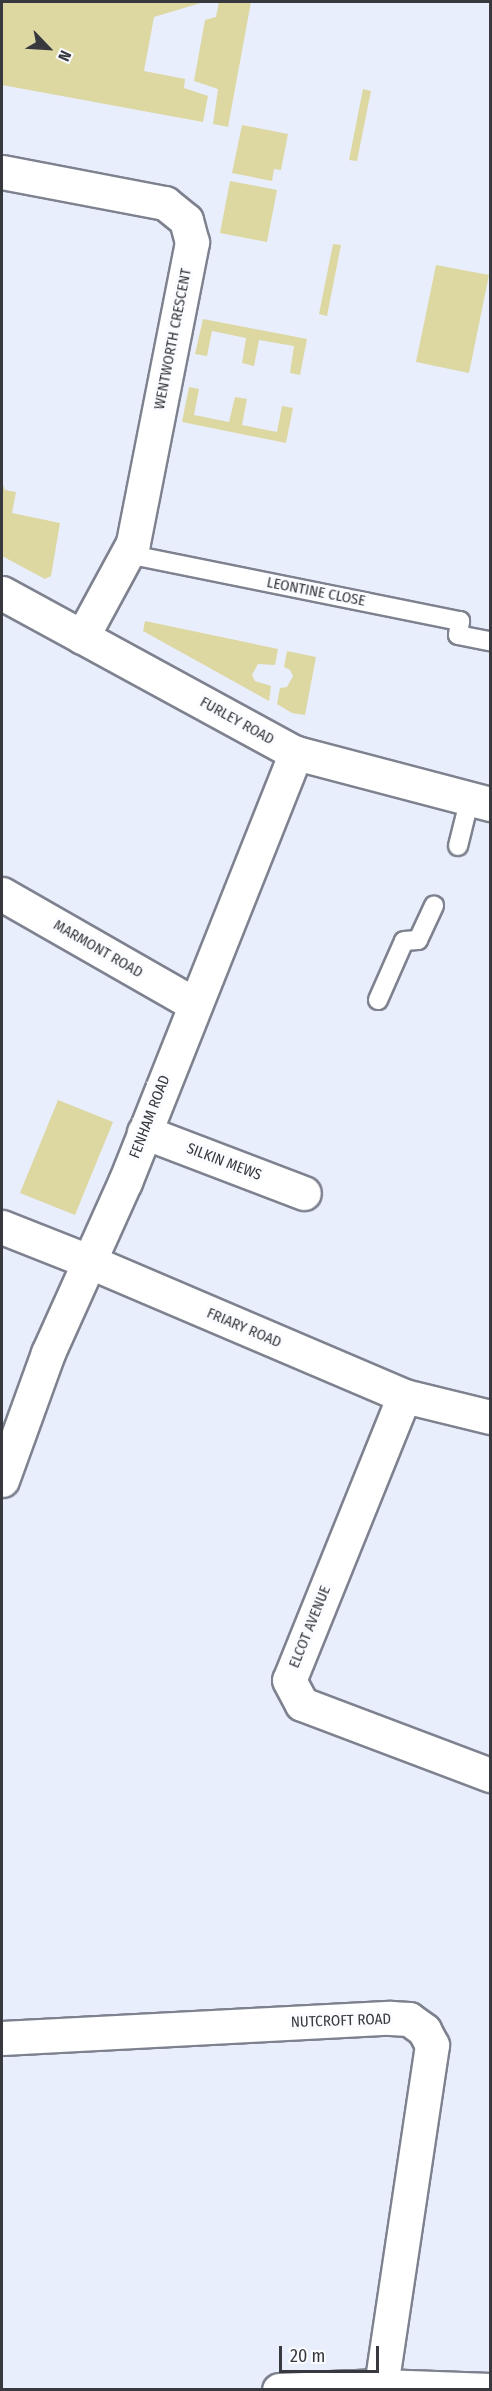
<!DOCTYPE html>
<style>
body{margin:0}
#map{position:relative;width:492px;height:2391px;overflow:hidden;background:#e9eefc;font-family:"Fira Sans Condensed",sans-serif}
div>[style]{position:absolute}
.green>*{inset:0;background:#ddd7a2}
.roads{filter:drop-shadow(2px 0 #7e828f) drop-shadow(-2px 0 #7e828f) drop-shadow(0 2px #7e828f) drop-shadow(0 -2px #7e828f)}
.lane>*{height:18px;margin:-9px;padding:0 9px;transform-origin:9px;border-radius:9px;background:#fff}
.street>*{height:33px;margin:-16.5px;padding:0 16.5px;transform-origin:16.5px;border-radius:16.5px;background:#fff}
span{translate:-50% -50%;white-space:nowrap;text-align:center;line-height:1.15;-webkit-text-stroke:6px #fbfcff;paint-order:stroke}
.street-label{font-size:15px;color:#37393e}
.frame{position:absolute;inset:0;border:3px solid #37393e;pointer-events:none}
.north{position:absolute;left:18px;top:18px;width:60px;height:60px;-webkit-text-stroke:4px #fbfcff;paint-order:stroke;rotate:115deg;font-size:16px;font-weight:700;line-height:24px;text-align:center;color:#37393e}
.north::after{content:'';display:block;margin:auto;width:21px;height:27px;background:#37393e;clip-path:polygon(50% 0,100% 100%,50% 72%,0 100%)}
.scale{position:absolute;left:279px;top:2346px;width:100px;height:27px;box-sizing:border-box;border:3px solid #37393e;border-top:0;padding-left:8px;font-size:18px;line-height:21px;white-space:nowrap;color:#37393e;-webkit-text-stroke:4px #fbfcff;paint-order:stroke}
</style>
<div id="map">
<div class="green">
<div style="clip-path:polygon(2px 2px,204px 2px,154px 17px,144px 71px,185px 79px,184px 88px,208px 96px,203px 122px,2px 85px)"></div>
<div style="clip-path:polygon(219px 2px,251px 2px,228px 127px,213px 124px,218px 89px,194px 81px,205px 20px,216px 17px)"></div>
<div style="clip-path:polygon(363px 89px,371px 91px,357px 161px,349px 160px)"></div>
<div style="clip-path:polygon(242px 125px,288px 134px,281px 170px,274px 169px,272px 181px,232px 173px)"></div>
<div style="clip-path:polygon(230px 181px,277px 190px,267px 242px,220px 233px)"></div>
<div style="clip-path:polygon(333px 244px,341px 245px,327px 316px,319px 314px)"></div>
<div style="clip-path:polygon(436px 265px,489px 275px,469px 373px,416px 362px)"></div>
<div style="clip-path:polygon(203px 319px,307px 339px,300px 375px,290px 373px,294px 346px,259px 340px,254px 366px,242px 363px,246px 338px,212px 331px,207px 356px,195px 354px)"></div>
<div style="clip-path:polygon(189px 387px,199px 389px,194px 415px,229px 422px,235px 397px,247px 399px,242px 425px,277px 432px,282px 406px,293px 408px,286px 443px,182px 422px)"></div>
<div style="clip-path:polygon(2px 482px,5px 490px,16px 492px,12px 513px,60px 523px,51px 576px,45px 579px,2px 556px)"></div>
<div style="clip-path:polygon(145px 621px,278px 649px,275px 665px,258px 664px,252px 675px,255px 681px,271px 686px,269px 701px,143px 631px)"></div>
<div style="clip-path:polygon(287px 651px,316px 657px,305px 715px,292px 713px,277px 704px,280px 688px,287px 687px,293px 676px,290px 670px,284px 667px)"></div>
<div style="clip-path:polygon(58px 1100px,113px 1122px,75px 1215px,20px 1193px)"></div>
</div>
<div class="roads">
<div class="lane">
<div style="left:127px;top:554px;width:340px;rotate:11.4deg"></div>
<div style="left:460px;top:621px;width:14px;rotate:98deg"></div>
<div style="left:458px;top:635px;width:33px;rotate:11deg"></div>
<div style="left:458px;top:846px;width:49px;rotate:-76deg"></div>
<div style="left:378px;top:1000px;width:64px;rotate:-66.2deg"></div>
<div style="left:404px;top:941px;width:14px;rotate:-4deg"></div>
<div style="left:418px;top:940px;width:38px;rotate:-65deg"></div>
</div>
<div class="street">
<div style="left:2px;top:172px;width:166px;rotate:10.8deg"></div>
<div style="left:165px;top:203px;width:27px;rotate:39deg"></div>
<div style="left:186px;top:220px;width:23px;rotate:75deg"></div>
<div style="left:192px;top:242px;width:307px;rotate:101.1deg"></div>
<div style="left:133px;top:543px;width:107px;rotate:118.5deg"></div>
<div style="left:2px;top:593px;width:335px;rotate:28.6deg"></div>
<div style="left:296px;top:753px;width:201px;rotate:14.7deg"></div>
<div style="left:2px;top:894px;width:221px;rotate:29.8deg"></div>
<div style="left:144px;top:1132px;width:171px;rotate:20.9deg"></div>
<div style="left:2px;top:1227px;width:92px;rotate:21.6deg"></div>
<div style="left:88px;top:1261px;width:344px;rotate:23.1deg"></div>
<div style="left:404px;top:1396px;width:89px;rotate:13.7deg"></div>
<div style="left:404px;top:1396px;width:306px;rotate:112deg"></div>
<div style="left:289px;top:1680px;width:27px;rotate:62deg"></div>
<div style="left:302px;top:1704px;width:201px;rotate:20.7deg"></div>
<div style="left:2px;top:1480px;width:135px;rotate:-70.1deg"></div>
<div style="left:48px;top:1353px;width:188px;rotate:-65.8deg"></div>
<div style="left:125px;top:1182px;width:462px;rotate:-68.3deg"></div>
<div style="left:2px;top:2038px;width:389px;rotate:-3deg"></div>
<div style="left:390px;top:2018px;width:19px;rotate:3deg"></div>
<div style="left:409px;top:2019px;width:19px;rotate:36deg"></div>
<div style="left:424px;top:2030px;width:17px;rotate:62deg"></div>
<div style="left:432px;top:2045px;width:345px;rotate:98.5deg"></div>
<div style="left:279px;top:2390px;width:102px;rotate:-2.2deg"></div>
<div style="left:381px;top:2386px;width:109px;rotate:2.1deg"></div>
</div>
</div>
<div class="street-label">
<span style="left:173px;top:339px;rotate:-79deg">WENTWORTH CRESCENT</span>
<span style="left:316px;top:592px;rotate:11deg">LEONTINE CLOSE</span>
<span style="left:237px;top:721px;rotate:29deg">FURLEY ROAD</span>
<span style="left:98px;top:949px;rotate:30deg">MARMONT ROAD</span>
<span style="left:150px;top:1117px;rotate:-69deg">FENHAM ROAD</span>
<span style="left:224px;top:1162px;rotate:21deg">SILKIN MEWS</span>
<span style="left:244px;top:1328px;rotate:23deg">FRIARY ROAD</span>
<span style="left:310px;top:1627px;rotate:-68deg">ELCOT AVENUE</span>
<span style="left:341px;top:2021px;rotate:-2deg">NUTCROFT ROAD</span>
</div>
<div class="frame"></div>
<div class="north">N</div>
<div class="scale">20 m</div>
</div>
